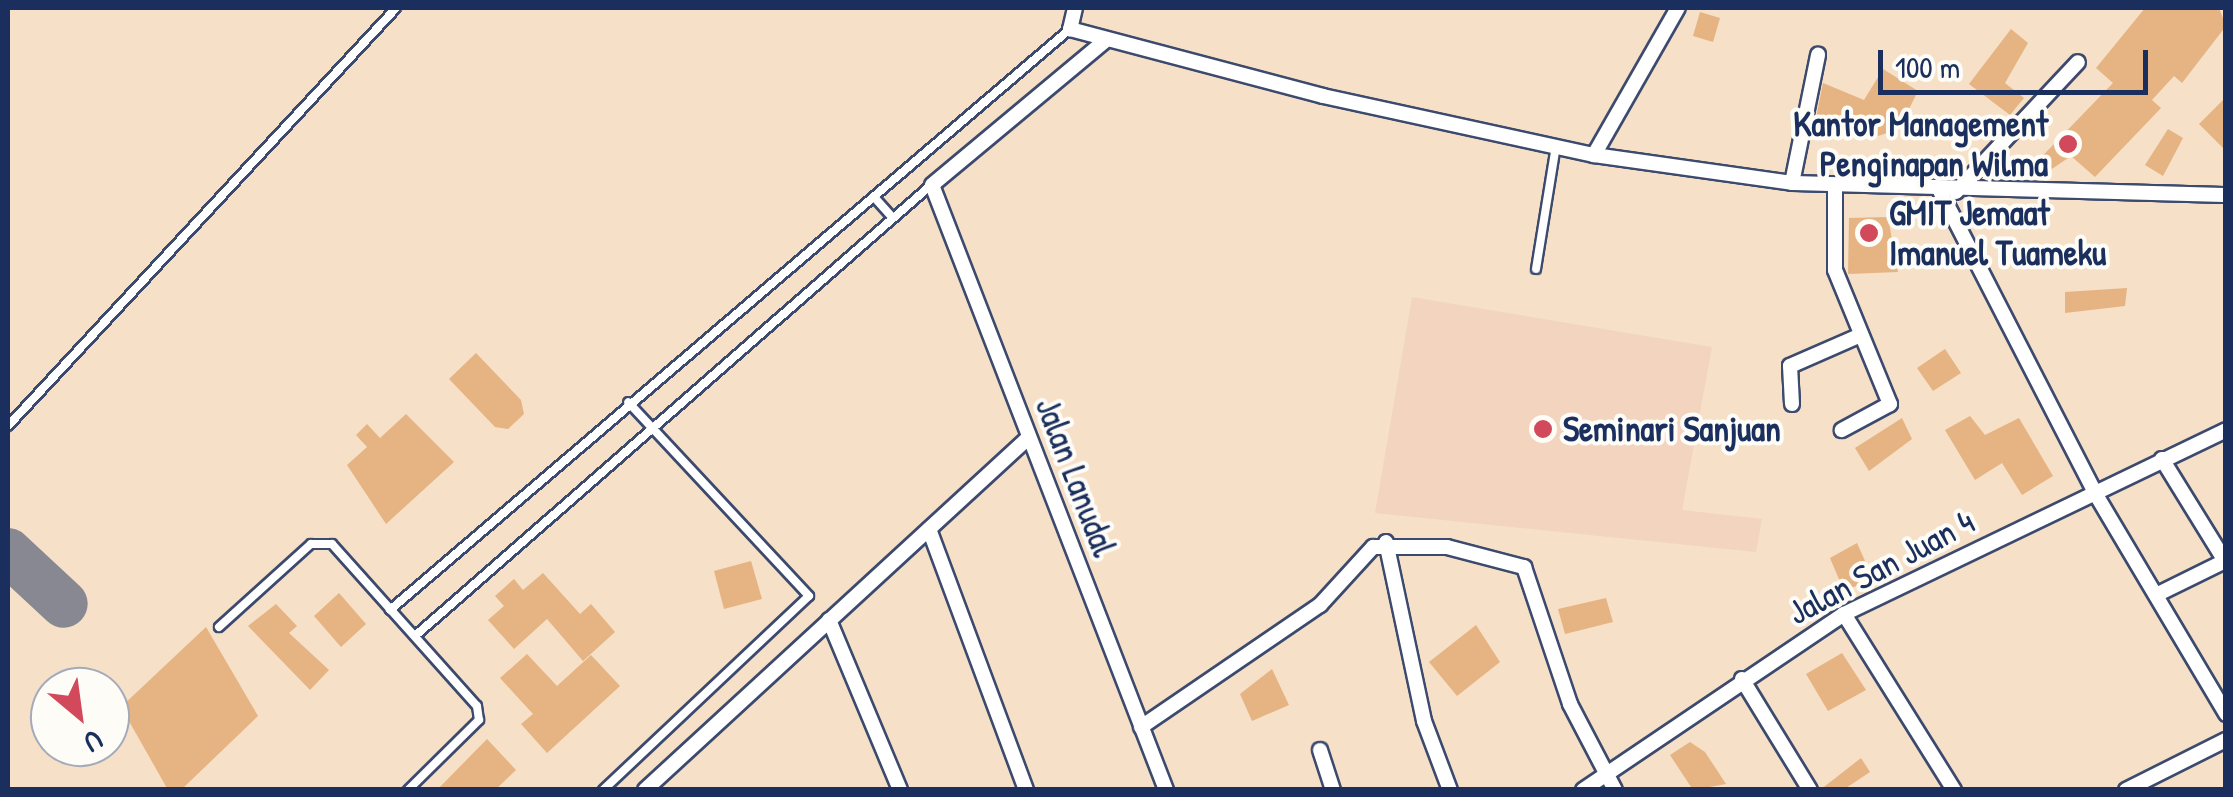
<!DOCTYPE html>
<style>
body{margin:0}
#map{position:relative;width:2233px;height:797px;overflow:hidden;background:#f6e0c7;font-family:"Patrick Hand",sans-serif}
div>[style]{position:absolute}
.built>*{inset:0;background:#f3d4bf}
.taxiway>*{height:48px;margin:-24px;padding:0 24px;transform-origin:24px;border-radius:24px;background:#888892}
.building>*{inset:0;background:#e6b382}
.roads{filter:drop-shadow(2px 0 #3c4a6e) drop-shadow(-2px 0 #3c4a6e) drop-shadow(0 2px #3c4a6e) drop-shadow(0 -2px #3c4a6e)}
.service>*{height:8px;margin:-4px;padding:0 4px;transform-origin:4px;border-radius:4px;background:#fff}
.minor>*{height:14px;margin:-7px;padding:0 7px;transform-origin:7px;border-radius:7px;background:#fff}
.dots>*{width:28px;height:28px;translate:-50% -50%;box-sizing:border-box;border:5px solid #fdfcf7;border-radius:50%}
span{translate:-50% -50%;white-space:nowrap;text-align:center;line-height:1.15;-webkit-text-stroke:8px #fdfcf7;paint-order:stroke}
.poi-label{font-size:35px;color:#1b2f5e;font-weight:700}
.right{translate:-100% -50%;text-align:right}
.left{translate:0 -50%;text-align:left}
.street-label{font-size:35px;color:#1b2f5e}
.frame{position:absolute;inset:0;border:10px solid #1b2f5e;pointer-events:none}
.north{position:absolute;left:30px;top:667px;width:100px;height:100px;box-sizing:border-box;background:#fdfcf7;border:2px solid #a3aaba;border-radius:50%;rotate:151deg;font-size:28px;font-weight:700;line-height:40px;text-align:center;color:#1b2f5e}
.north::after{content:'';display:block;margin:auto;width:35px;height:45px;background:#d1495b;clip-path:polygon(50% 0,100% 100%,50% 72%,0 100%)}
.scale{position:absolute;left:1878px;top:50px;width:270px;height:45px;box-sizing:border-box;border:5px solid #1b2f5e;border-top:0;padding-left:12px;font-size:30px;line-height:35px;white-space:nowrap;color:#1b2f5e;-webkit-text-stroke:8px #fdfcf7;paint-order:stroke}
</style>
<div id="map">
<div class="built">
<div style="clip-path:polygon(1412px 297px,1712px 347px,1682px 510px,1762px 519px,1756px 552px,1375px 513px)"></div>
</div>
<div class="taxiway">
<div style="left:8px;top:552px;width:76px;rotate:42.9deg"></div>
</div>
<div class="building">
<div style="clip-path:polygon(2145px 8px,2219px 8px,2226px 26px,2182px 83px,2174px 76px,2152px 100px,2161px 108px,2095px 177px,2071px 156px,2037px 179px,2028px 171px,2113px 83px,2096px 68px)"></div>
<div style="clip-path:polygon(1700px 12px,1720px 18px,1713px 42px,1693px 36px)"></div>
<div style="clip-path:polygon(2011px 29px,2028px 43px,2005px 83px,2024px 98px,2010px 115px,1969px 84px)"></div>
<div style="clip-path:polygon(1883px 69px,1918px 91px,1899px 129px,1878px 136px,1848px 116px,1836px 137px,1814px 128px,1823px 83px,1864px 100px)"></div>
<div style="clip-path:polygon(2226px 97px,2226px 151px,2199px 124px)"></div>
<div style="clip-path:polygon(2168px 129px,2183px 138px,2163px 176px,2145px 165px)"></div>
<div style="clip-path:polygon(1888px 217px,1898px 272px,1848px 274px,1849px 218px)"></div>
<div style="clip-path:polygon(2127px 288px,2125px 306px,2065px 313px,2065px 292px)"></div>
<div style="clip-path:polygon(1945px 349px,1961px 373px,1933px 391px,1917px 368px)"></div>
<div style="clip-path:polygon(476px 353px,521px 400px,524px 414px,508px 429px,495px 427px,449px 379px)"></div>
<div style="clip-path:polygon(406px 414px,454px 462px,386px 524px,347px 465px,367px 447px,356px 435px,367px 424px,380px 438px)"></div>
<div style="clip-path:polygon(1970px 416px,1985px 435px,2019px 418px,2053px 476px,2022px 495px,2002px 463px,1975px 480px,1945px 430px)"></div>
<div style="clip-path:polygon(1902px 418px,1912px 439px,1869px 471px,1855px 448px)"></div>
<div style="clip-path:polygon(1857px 543px,1873px 579px,1844px 591px,1830px 558px)"></div>
<div style="clip-path:polygon(751px 561px,762px 599px,724px 609px,714px 571px)"></div>
<div style="clip-path:polygon(543px 573px,580px 614px,591px 604px,615px 632px,583px 661px,547px 619px,514px 649px,488px 620px,504px 606px,495px 596px,514px 579px,523px 590px)"></div>
<div style="clip-path:polygon(339px 593px,366px 624px,341px 647px,314px 616px)"></div>
<div style="clip-path:polygon(1606px 598px,1613px 622px,1565px 634px,1558px 609px)"></div>
<div style="clip-path:polygon(276px 604px,297px 626px,289px 633px,329px 670px,310px 690px,248px 626px)"></div>
<div style="clip-path:polygon(1476px 625px,1500px 662px,1457px 696px,1429px 662px)"></div>
<div style="clip-path:polygon(206px 627px,258px 716px,181px 790px,168px 790px,121px 707px)"></div>
<div style="clip-path:polygon(1842px 653px,1866px 690px,1828px 711px,1806px 674px)"></div>
<div style="clip-path:polygon(527px 654px,557px 686px,591px 655px,620px 686px,547px 753px,521px 724px,533px 714px,500px 678px)"></div>
<div style="clip-path:polygon(1272px 669px,1289px 705px,1252px 721px,1240px 694px)"></div>
<div style="clip-path:polygon(487px 739px,516px 770px,495px 790px,437px 790px)"></div>
<div style="clip-path:polygon(1690px 742px,1705px 752px,1726px 784px,1693px 790px,1670px 755px)"></div>
<div style="clip-path:polygon(1861px 758px,1870px 772px,1843px 790px,1820px 790px)"></div>
</div>
<div class="roads">
<div class="service">
<div style="left:874px;top:197px;width:28px;rotate:48deg"></div>
<div style="left:1536px;top:269px;width:125px;rotate:-80.8deg"></div>
<div style="left:8px;top:426px;width:570px;rotate:-47.13deg"></div>
<div style="left:390px;top:610px;width:894px;rotate:-40.51deg"></div>
<div style="left:219px;top:627px;width:124px;rotate:-42.1deg"></div>
<div style="left:311px;top:544px;width:21px"></div>
<div style="left:332px;top:544px;width:217px;rotate:48.2deg"></div>
<div style="left:477px;top:706px;width:14px;rotate:82deg"></div>
<div style="left:479px;top:720px;width:100px;rotate:135.4deg"></div>
<div style="left:415px;top:636px;width:685px;rotate:-41.15deg"></div>
<div style="left:603px;top:790px;width:283px;rotate:-43.3deg"></div>
<div style="left:809px;top:596px;width:265px;rotate:-133deg"></div>
</div>
<div class="minor">
<div style="left:1075px;top:8px;width:22px;rotate:103deg"></div>
<div style="left:1070px;top:29px;width:262px;rotate:14.8deg"></div>
<div style="left:1323px;top:96px;width:277px;rotate:12.3deg"></div>
<div style="left:1594px;top:155px;width:200px;rotate:8deg"></div>
<div style="left:1792px;top:183px;width:131px;rotate:-78.5deg"></div>
<div style="left:1106px;top:40px;width:226px;rotate:140.2deg"></div>
<div style="left:932px;top:185px;width:649px;rotate:68.85deg"></div>
<div style="left:1594px;top:155px;width:169px;rotate:-60.3deg"></div>
<div style="left:1792px;top:183px;width:434px;rotate:1.6deg"></div>
<div style="left:1835px;top:186px;width:84px;rotate:90deg"></div>
<div style="left:1835px;top:270px;width:145px;rotate:67.7deg"></div>
<div style="left:1890px;top:404px;width:55px;rotate:151.6deg"></div>
<div style="left:1940px;top:191px;width:339px;rotate:62.8deg"></div>
<div style="left:2095px;top:493px;width:257px;rotate:59.3deg"></div>
<div style="left:1956px;top:192px;width:178px;rotate:-46.8deg"></div>
<div style="left:1792px;top:404px;width:38px;rotate:-93deg"></div>
<div style="left:1790px;top:366px;width:77px;rotate:-23.6deg"></div>
<div style="left:929px;top:529px;width:278px;rotate:69.6deg"></div>
<div style="left:1386px;top:542px;width:183px;rotate:78deg"></div>
<div style="left:1424px;top:721px;width:74px;rotate:69.4deg"></div>
<div style="left:2158px;top:594px;width:75px;rotate:-26.2deg"></div>
<div style="left:2225px;top:561px;width:120px;rotate:-121.7deg"></div>
<div style="left:1844px;top:614px;width:208px;rotate:58deg"></div>
<div style="left:829px;top:620px;width:184px;rotate:67.3deg"></div>
<div style="left:1742px;top:679px;width:130px;rotate:58.5deg"></div>
<div style="left:1141px;top:727px;width:217px;rotate:-34.3deg"></div>
<div style="left:1320px;top:605px;width:79px;rotate:-47.6deg"></div>
<div style="left:1373px;top:547px;width:74px"></div>
<div style="left:1447px;top:547px;width:80px;rotate:14.6deg"></div>
<div style="left:1524px;top:567px;width:145px;rotate:71.4deg"></div>
<div style="left:1570px;top:704px;width:97px;rotate:62.4deg"></div>
<div style="left:1320px;top:750px;width:42px;rotate:72deg"></div>
<div style="left:645px;top:790px;width:520px;rotate:-42.58deg"></div>
<div style="left:1583px;top:790px;width:315px;rotate:-34deg"></div>
<div style="left:1844px;top:614px;width:424px;rotate:-25.7deg"></div>
<div style="left:2126px;top:790px;width:112px;rotate:-26.6deg"></div>
</div>
</div>
<div class="dots">
<div style="left:2068px;top:144px;background:#d1495b"></div>
<div style="left:1869px;top:233px;background:#d1495b"></div>
<div style="left:1543px;top:429px;background:#d1495b"></div>
</div>
<div class="poi-label">
<span class="right" style="left:2048px;top:144px">Kantor Management<br>Penginapan Wilma</span>
<span class="left" style="left:1889px;top:233px">GMIT Jemaat<br>Imanuel Tuameku</span>
<span class="left" style="left:1563px;top:429px">Seminari Sanjuan</span>
</div>
<div class="street-label">
<span style="left:1076px;top:477px;rotate:69deg">Jalan Lanudal</span>
<span style="left:1881px;top:567px;rotate:-28deg">Jalan San Juan 4</span>
</div>
<div class="frame"></div>
<div class="north">U</div>
<div class="scale">100 m</div>
</div>
